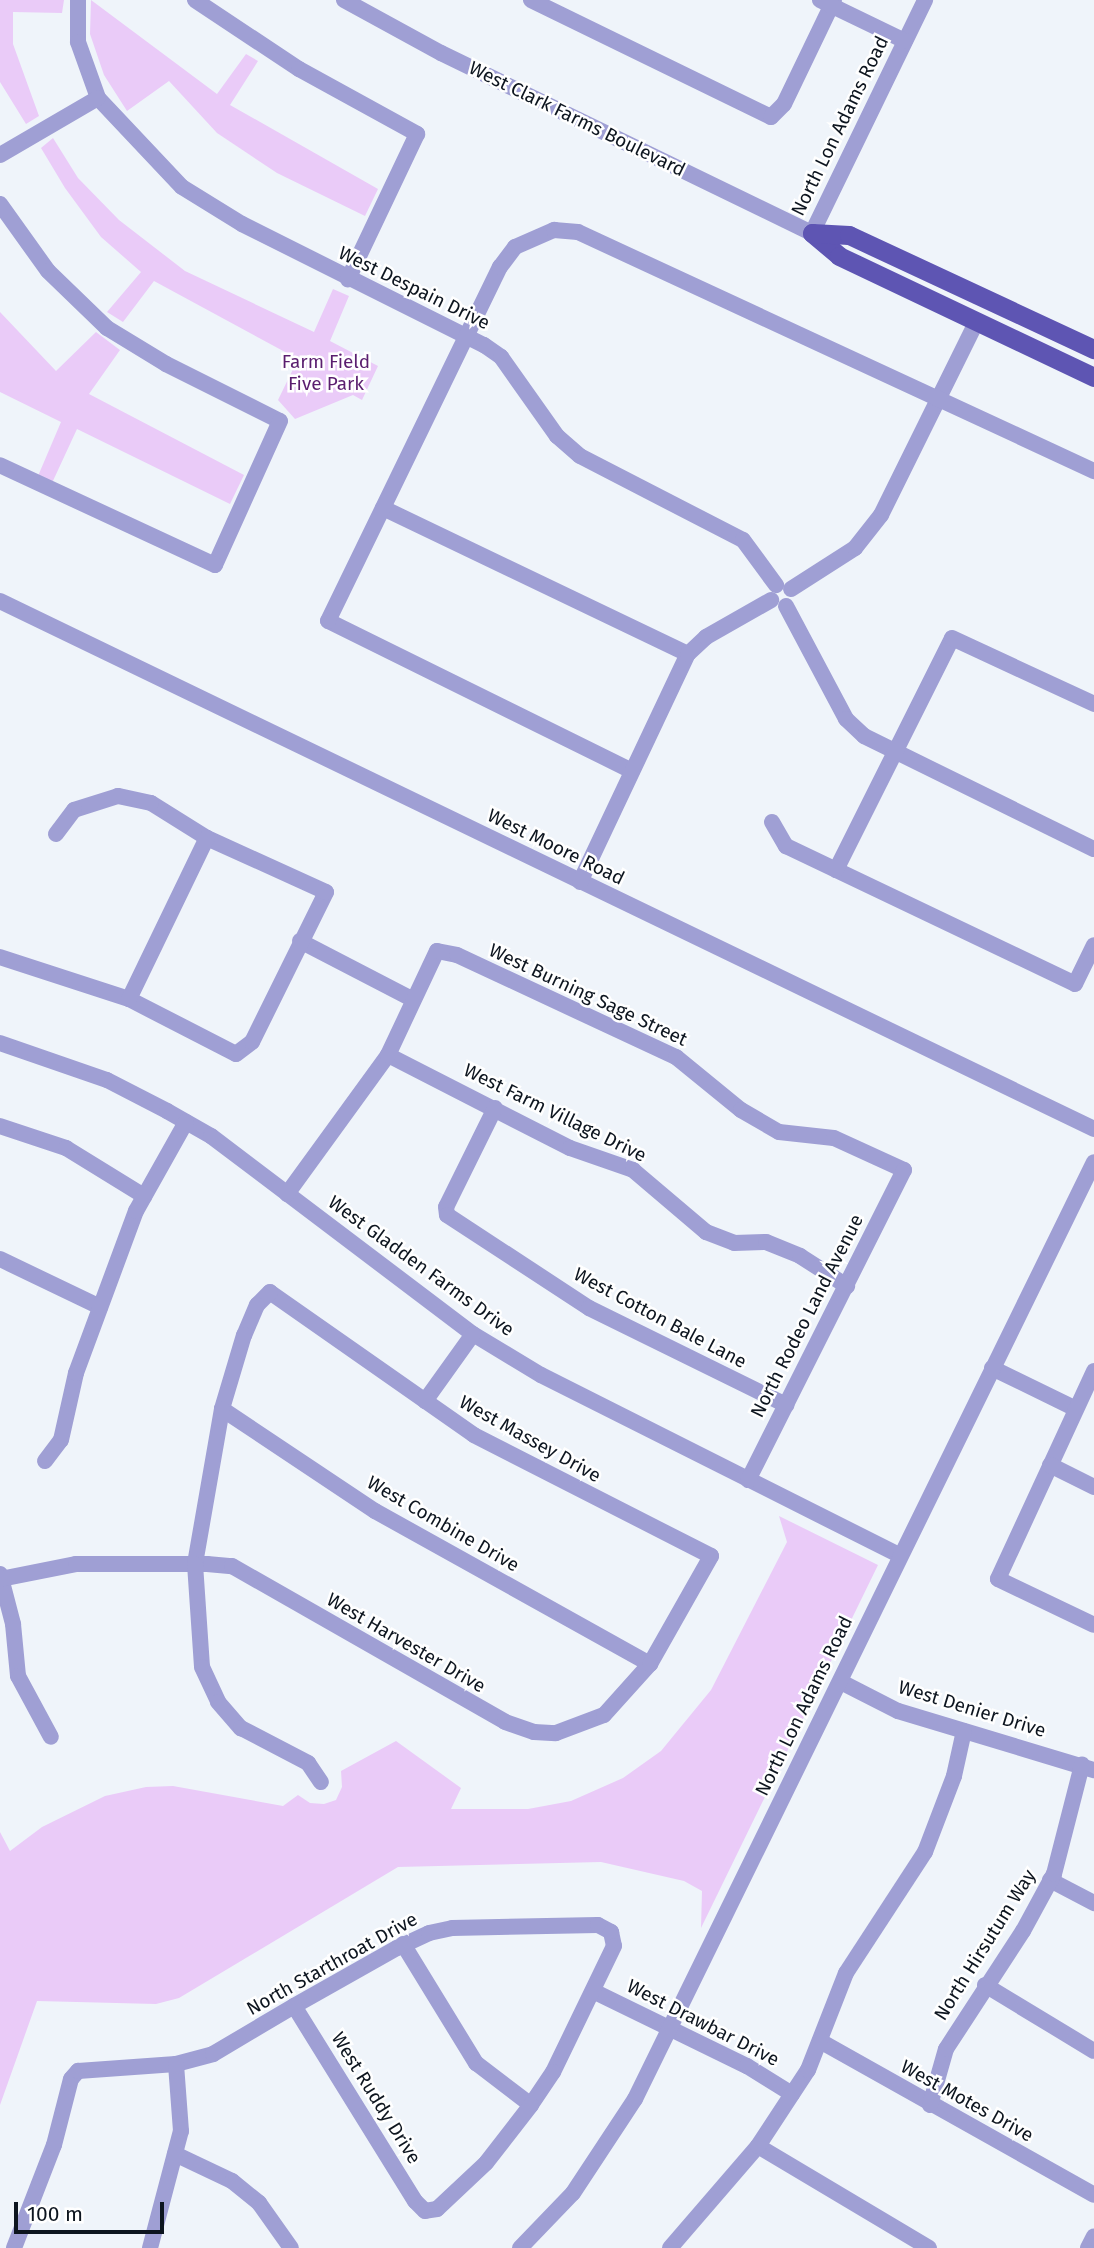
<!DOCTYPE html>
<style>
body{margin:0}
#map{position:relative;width:1094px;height:2248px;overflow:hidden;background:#eff4fa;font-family:"Fira Sans",sans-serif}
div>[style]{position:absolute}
.green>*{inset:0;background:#eacbf8}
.minor>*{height:16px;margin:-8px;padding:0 8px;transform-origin:8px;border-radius:8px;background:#9f9fd4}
.major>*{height:19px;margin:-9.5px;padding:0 9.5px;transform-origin:9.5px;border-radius:9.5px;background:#5e55b3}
span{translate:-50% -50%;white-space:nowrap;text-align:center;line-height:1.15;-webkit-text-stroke:5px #fff;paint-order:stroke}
.street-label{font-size:19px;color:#0d151f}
.park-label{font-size:19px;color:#5a1e6f}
.scale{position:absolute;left:14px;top:2202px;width:150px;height:32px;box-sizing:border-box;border:4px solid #0d151f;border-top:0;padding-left:9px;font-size:21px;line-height:24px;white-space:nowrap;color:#0d151f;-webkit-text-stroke:5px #fff;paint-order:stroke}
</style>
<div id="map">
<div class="green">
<div style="clip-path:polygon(0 0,64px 0,62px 13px,13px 12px,13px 44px,39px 116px,26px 124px,0 82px)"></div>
<div style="clip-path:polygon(91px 0,217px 94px,246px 54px,258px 61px,230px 105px,378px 189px,365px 216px,277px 173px,217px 133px,169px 81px,127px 111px,104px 75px,90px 34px)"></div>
<div style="clip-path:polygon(53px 138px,78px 178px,119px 220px,185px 271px,314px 332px,333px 289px,349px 296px,330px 341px,378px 366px,362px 400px,353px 395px,295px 419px,278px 400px,298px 359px,154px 281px,123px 322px,107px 312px,141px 272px,101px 237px,65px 188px,41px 148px)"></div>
<div style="clip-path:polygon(0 312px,56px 371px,96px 332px,120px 350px,89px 394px,244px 475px,230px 504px,77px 429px,52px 483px,38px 476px,61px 422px,0 392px)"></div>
<div style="clip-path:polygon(779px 1516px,878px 1565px,701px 1928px,702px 1891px,684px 1881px,601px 1862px,398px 1867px,179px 1998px,156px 2004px,37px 2001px,0 2105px,0 1832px,10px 1851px,42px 1827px,105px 1796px,146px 1787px,173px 1786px,283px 1806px,298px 1795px,310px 1803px,324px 1804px,336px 1800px,342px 1787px,341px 1771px,396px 1741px,461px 1788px,451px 1809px,528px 1809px,571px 1801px,623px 1778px,661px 1751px,711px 1690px,787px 1542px)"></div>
</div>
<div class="minor">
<div style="left:78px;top:0;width:42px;rotate:90deg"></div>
<div style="left:78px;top:42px;width:59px;rotate:70.3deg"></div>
<div style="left:98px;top:98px;width:122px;rotate:46.7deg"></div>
<div style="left:182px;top:187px;width:70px;rotate:31.7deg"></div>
<div style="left:242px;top:224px;width:271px;rotate:26.6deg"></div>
<div style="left:484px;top:345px;width:21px;rotate:35deg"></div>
<div style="left:501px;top:357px;width:97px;rotate:54.7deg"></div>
<div style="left:557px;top:436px;width:30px;rotate:41deg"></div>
<div style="left:580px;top:456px;width:183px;rotate:27.3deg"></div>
<div style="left:743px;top:540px;width:56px;rotate:53.7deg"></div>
<div style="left:195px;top:0;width:125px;rotate:33.6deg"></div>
<div style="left:299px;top:69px;width:135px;rotate:28.8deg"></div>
<div style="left:417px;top:134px;width:161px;rotate:115.4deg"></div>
<div style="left:344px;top:0;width:111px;rotate:28.7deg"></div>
<div style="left:441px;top:53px;width:412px;rotate:25.9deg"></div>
<div style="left:812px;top:233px;width:259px;rotate:-64.1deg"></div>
<div style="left:531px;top:0;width:267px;rotate:26deg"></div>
<div style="left:771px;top:117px;width:18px;rotate:-45deg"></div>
<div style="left:784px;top:104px;width:115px;rotate:-64.3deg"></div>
<div style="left:820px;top:0;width:94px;rotate:25.8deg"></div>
<div style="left:0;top:155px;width:113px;rotate:-30.2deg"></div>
<div style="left:0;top:204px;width:82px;rotate:54.4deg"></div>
<div style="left:48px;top:271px;width:82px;rotate:44deg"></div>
<div style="left:107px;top:328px;width:69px;rotate:31.4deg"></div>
<div style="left:166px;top:364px;width:127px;rotate:26.6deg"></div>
<div style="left:280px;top:421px;width:158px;rotate:114.3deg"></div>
<div style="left:215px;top:565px;width:237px;rotate:-155.1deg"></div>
<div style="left:383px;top:508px;width:338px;rotate:25.6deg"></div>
<div style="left:791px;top:589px;width:76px;rotate:-32.6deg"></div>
<div style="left:855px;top:548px;width:42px;rotate:-51.8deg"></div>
<div style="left:881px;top:515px;width:214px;rotate:-63.7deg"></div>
<div style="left:0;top:601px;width:1215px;rotate:25.76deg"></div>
<div style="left:786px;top:606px;width:128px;rotate:62deg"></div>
<div style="left:846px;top:719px;width:25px;rotate:43deg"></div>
<div style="left:864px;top:736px;width:256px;rotate:26.2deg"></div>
<div style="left:632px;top:771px;width:339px;rotate:-153.7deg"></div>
<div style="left:328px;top:621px;width:394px;rotate:-64.1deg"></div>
<div style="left:500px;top:267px;width:25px;rotate:-53deg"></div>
<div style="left:515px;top:247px;width:43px;rotate:-23.6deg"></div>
<div style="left:554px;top:230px;width:24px;rotate:5deg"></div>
<div style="left:578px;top:232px;width:569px;rotate:24.85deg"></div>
<div style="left:772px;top:822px;width:28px;rotate:60deg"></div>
<div style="left:786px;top:846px;width:320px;rotate:25.5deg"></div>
<div style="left:1075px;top:984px;width:43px;rotate:-64deg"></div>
<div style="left:836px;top:870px;width:259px;rotate:-63.4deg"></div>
<div style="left:952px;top:638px;width:157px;rotate:24.9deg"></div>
<div style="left:580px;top:882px;width:252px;rotate:-64.7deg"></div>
<div style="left:688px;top:654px;width:25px;rotate:-43deg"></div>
<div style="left:706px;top:637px;width:75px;rotate:-29.6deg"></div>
<div style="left:300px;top:941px;width:126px;rotate:27.4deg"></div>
<div style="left:0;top:957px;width:136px;rotate:18deg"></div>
<div style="left:129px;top:999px;width:120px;rotate:27.2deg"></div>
<div style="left:236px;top:1054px;width:20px;rotate:-37deg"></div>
<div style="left:252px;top:1042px;width:167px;rotate:-63.7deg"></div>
<div style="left:326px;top:892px;width:131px;rotate:-155.6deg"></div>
<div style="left:207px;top:838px;width:66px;rotate:-148deg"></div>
<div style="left:151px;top:803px;width:34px;rotate:-168deg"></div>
<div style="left:118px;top:796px;width:46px;rotate:162.3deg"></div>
<div style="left:74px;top:810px;width:30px;rotate:127deg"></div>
<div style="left:129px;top:999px;width:179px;rotate:-64.2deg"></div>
<div style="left:0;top:1043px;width:113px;rotate:19.1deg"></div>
<div style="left:107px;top:1080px;width:68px;rotate:27.3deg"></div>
<div style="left:167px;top:1111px;width:51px;rotate:29.6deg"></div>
<div style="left:211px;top:1136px;width:328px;rotate:37.1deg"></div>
<div style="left:473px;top:1334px;width:79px;rotate:31.1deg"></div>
<div style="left:541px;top:1375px;width:401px;rotate:26.7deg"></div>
<div style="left:388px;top:1055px;width:204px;rotate:27.1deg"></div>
<div style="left:570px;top:1148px;width:67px;rotate:19.2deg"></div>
<div style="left:633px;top:1170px;width:96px;rotate:40.3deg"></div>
<div style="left:706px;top:1232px;width:30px;rotate:21deg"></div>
<div style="left:734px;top:1243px;width:32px;rotate:-2deg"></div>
<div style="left:766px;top:1242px;width:37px;rotate:22deg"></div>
<div style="left:800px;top:1256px;width:56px;rotate:32.6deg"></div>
<div style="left:495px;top:1108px;width:110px;rotate:116.3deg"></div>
<div style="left:446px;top:1207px;width:8px;rotate:83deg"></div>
<div style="left:447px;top:1215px;width:170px;rotate:33.2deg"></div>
<div style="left:589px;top:1308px;width:220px;rotate:26.2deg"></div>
<div style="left:0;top:1126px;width:70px;rotate:18.4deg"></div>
<div style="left:66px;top:1148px;width:92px;rotate:31.6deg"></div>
<div style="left:287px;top:1194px;width:172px;rotate:-54deg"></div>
<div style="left:388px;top:1055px;width:115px;rotate:-64.8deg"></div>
<div style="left:437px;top:951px;width:20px;rotate:11deg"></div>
<div style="left:457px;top:955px;width:242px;rotate:25deg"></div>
<div style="left:676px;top:1057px;width:84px;rotate:39.2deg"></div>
<div style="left:741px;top:1110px;width:44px;rotate:30.1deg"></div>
<div style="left:779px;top:1132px;width:55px;rotate:6.2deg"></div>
<div style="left:834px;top:1138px;width:77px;rotate:24.6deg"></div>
<div style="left:904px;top:1170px;width:347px;rotate:116.7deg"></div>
<div style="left:0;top:1259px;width:111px;rotate:25.6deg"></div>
<div style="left:992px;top:1368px;width:93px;rotate:26deg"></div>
<div style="left:1094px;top:1371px;width:229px;rotate:114.8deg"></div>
<div style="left:998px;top:1579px;width:106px;rotate:25.6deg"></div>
<div style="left:425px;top:1401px;width:82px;rotate:-54.4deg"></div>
<div style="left:222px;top:1409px;width:184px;rotate:33.7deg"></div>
<div style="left:375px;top:1511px;width:315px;rotate:29.1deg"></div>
<div style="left:45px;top:1461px;width:26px;rotate:-53deg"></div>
<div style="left:61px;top:1440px;width:69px;rotate:-77.4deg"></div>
<div style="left:76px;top:1373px;width:173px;rotate:-69.7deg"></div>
<div style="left:136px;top:1211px;width:102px;rotate:-60.7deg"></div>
<div style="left:1050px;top:1465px;width:49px;rotate:26.6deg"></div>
<div style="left:0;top:1574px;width:52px;rotate:75.4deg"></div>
<div style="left:13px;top:1624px;width:52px;rotate:84.5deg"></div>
<div style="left:18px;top:1676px;width:69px;rotate:61.6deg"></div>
<div style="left:1px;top:1579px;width:76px;rotate:-11.3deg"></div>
<div style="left:76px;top:1564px;width:131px"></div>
<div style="left:207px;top:1564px;width:25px;rotate:5deg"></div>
<div style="left:232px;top:1566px;width:314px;rotate:29.7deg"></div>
<div style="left:505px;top:1722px;width:31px;rotate:19deg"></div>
<div style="left:534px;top:1732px;width:22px;rotate:3deg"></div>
<div style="left:556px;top:1733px;width:51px;rotate:-20.6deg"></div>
<div style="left:604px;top:1715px;width:69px;rotate:-48deg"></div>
<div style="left:650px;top:1664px;width:124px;rotate:-60.5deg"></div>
<div style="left:711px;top:1556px;width:266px;rotate:-153deg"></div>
<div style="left:474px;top:1435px;width:249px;rotate:-145deg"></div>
<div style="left:270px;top:1292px;width:18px;rotate:135deg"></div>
<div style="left:257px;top:1305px;width:33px;rotate:113deg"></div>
<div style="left:244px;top:1335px;width:77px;rotate:106.6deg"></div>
<div style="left:222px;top:1409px;width:157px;rotate:99.9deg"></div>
<div style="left:195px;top:1564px;width:103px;rotate:86.1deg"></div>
<div style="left:202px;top:1667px;width:38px;rotate:65deg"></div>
<div style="left:218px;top:1702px;width:35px;rotate:49deg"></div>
<div style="left:241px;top:1728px;width:76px;rotate:27.6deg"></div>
<div style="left:308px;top:1763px;width:23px;rotate:56deg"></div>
<div style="left:841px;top:1682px;width:64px;rotate:27deg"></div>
<div style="left:898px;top:1711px;width:205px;rotate:16.8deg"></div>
<div style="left:1050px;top:1880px;width:50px;rotate:27.6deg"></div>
<div style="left:403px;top:1944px;width:140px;rotate:58.5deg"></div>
<div style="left:476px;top:2063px;width:69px;rotate:37.4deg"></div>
<div style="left:985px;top:1985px;width:127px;rotate:31.2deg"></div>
<div style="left:593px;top:1991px;width:171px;rotate:26deg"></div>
<div style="left:747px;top:2066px;width:53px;rotate:31.9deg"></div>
<div style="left:820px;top:2041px;width:314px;rotate:29.3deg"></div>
<div style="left:930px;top:2105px;width:58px;rotate:-74.1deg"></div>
<div style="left:946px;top:2049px;width:141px;rotate:-56.9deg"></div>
<div style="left:1023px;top:1931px;width:65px;rotate:-61.5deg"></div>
<div style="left:1054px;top:1874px;width:113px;rotate:-75.6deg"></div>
<div style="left:758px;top:2146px;width:199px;rotate:30.8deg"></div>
<div style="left:175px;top:2154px;width:63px;rotate:25.3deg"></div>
<div style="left:232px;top:2181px;width:35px;rotate:39deg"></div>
<div style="left:259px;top:2203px;width:55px;rotate:54.6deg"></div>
<div style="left:14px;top:2248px;width:110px;rotate:-68.8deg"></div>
<div style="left:54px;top:2145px;width:68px;rotate:-75.6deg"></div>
<div style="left:71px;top:2079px;width:11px;rotate:-49deg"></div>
<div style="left:78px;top:2071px;width:98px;rotate:-4.1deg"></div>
<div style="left:176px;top:2064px;width:38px;rotate:-15deg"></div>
<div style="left:213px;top:2054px;width:94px;rotate:-30.7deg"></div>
<div style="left:294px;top:2006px;width:118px;rotate:-29.4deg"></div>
<div style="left:397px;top:1948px;width:35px;rotate:-25deg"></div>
<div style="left:429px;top:1933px;width:24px;rotate:-12deg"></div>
<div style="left:452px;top:1928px;width:146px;rotate:-1.2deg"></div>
<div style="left:598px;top:1925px;width:15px;rotate:28deg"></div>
<div style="left:611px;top:1932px;width:14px;rotate:78deg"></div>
<div style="left:614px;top:1946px;width:140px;rotate:115.8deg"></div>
<div style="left:553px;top:2072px;width:40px;rotate:124deg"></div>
<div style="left:531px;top:2105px;width:73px;rotate:127.8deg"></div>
<div style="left:486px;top:2163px;width:67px;rotate:136.8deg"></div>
<div style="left:437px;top:2209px;width:12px;rotate:171deg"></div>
<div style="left:425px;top:2211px;width:14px;rotate:-135deg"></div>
<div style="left:415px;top:2201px;width:229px;rotate:-121.8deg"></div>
<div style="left:150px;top:2248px;width:121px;rotate:-75.2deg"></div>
<div style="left:181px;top:2131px;width:67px;rotate:-94.3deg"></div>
<div style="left:520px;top:2248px;width:76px;rotate:-46.1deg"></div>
<div style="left:573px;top:2193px;width:113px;rotate:-56.6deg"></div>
<div style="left:635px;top:2099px;width:1043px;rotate:-63.9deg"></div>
<div style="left:670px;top:2248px;width:135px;rotate:-49.2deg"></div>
<div style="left:758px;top:2146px;width:91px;rotate:-56.7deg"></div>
<div style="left:808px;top:2070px;width:104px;rotate:-68.6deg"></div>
<div style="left:846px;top:1973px;width:145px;rotate:-56.9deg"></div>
<div style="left:925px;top:1852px;width:81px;rotate:-69.1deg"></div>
<div style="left:954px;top:1776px;width:46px;rotate:-77.5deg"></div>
<div style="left:1088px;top:2248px;width:13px;rotate:-63deg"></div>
</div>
<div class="major">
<div style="left:812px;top:233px;width:35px;rotate:40deg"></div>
<div style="left:839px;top:256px;width:282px;rotate:25.4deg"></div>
<div style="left:812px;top:233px;width:37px;rotate:3deg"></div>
<div style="left:849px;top:235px;width:270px;rotate:25deg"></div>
</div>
<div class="street-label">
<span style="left:577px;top:119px;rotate:26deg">West Clark Farms Boulevard</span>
<span style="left:840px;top:126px;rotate:-64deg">North Lon Adams Road</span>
<span style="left:414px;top:288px;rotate:26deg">West Despain Drive</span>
<span style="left:556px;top:847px;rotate:26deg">West Moore Road</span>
<span style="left:588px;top:995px;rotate:25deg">West Burning Sage Street</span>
<span style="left:555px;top:1113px;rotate:26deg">West Farm Village Drive</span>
<span style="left:421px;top:1266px;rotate:36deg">West Gladden Farms Drive</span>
<span style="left:807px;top:1316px;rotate:-63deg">North Rodeo Land Avenue</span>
<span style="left:660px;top:1318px;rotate:28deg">West Cotton Bale Lane</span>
<span style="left:530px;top:1439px;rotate:29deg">West Massey Drive</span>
<span style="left:443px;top:1524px;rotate:30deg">West Combine Drive</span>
<span style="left:406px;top:1643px;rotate:30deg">West Harvester Drive</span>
<span style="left:804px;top:1706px;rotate:-64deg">North Lon Adams Road</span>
<span style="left:972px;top:1709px;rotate:17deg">West Denier Drive</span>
<span style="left:985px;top:1945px;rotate:-58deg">North Hirsutum Way</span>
<span style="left:332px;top:1964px;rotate:-29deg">North Starthroat Drive</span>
<span style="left:703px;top:2023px;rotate:27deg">West Drawbar Drive</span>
<span style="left:376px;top:2098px;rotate:58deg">West Ruddy Drive</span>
<span style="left:967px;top:2101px;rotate:29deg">West Motes Drive</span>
</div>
<div class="park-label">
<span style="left:326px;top:373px">Farm Field<br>Five Park</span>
</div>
<div class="scale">100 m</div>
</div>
